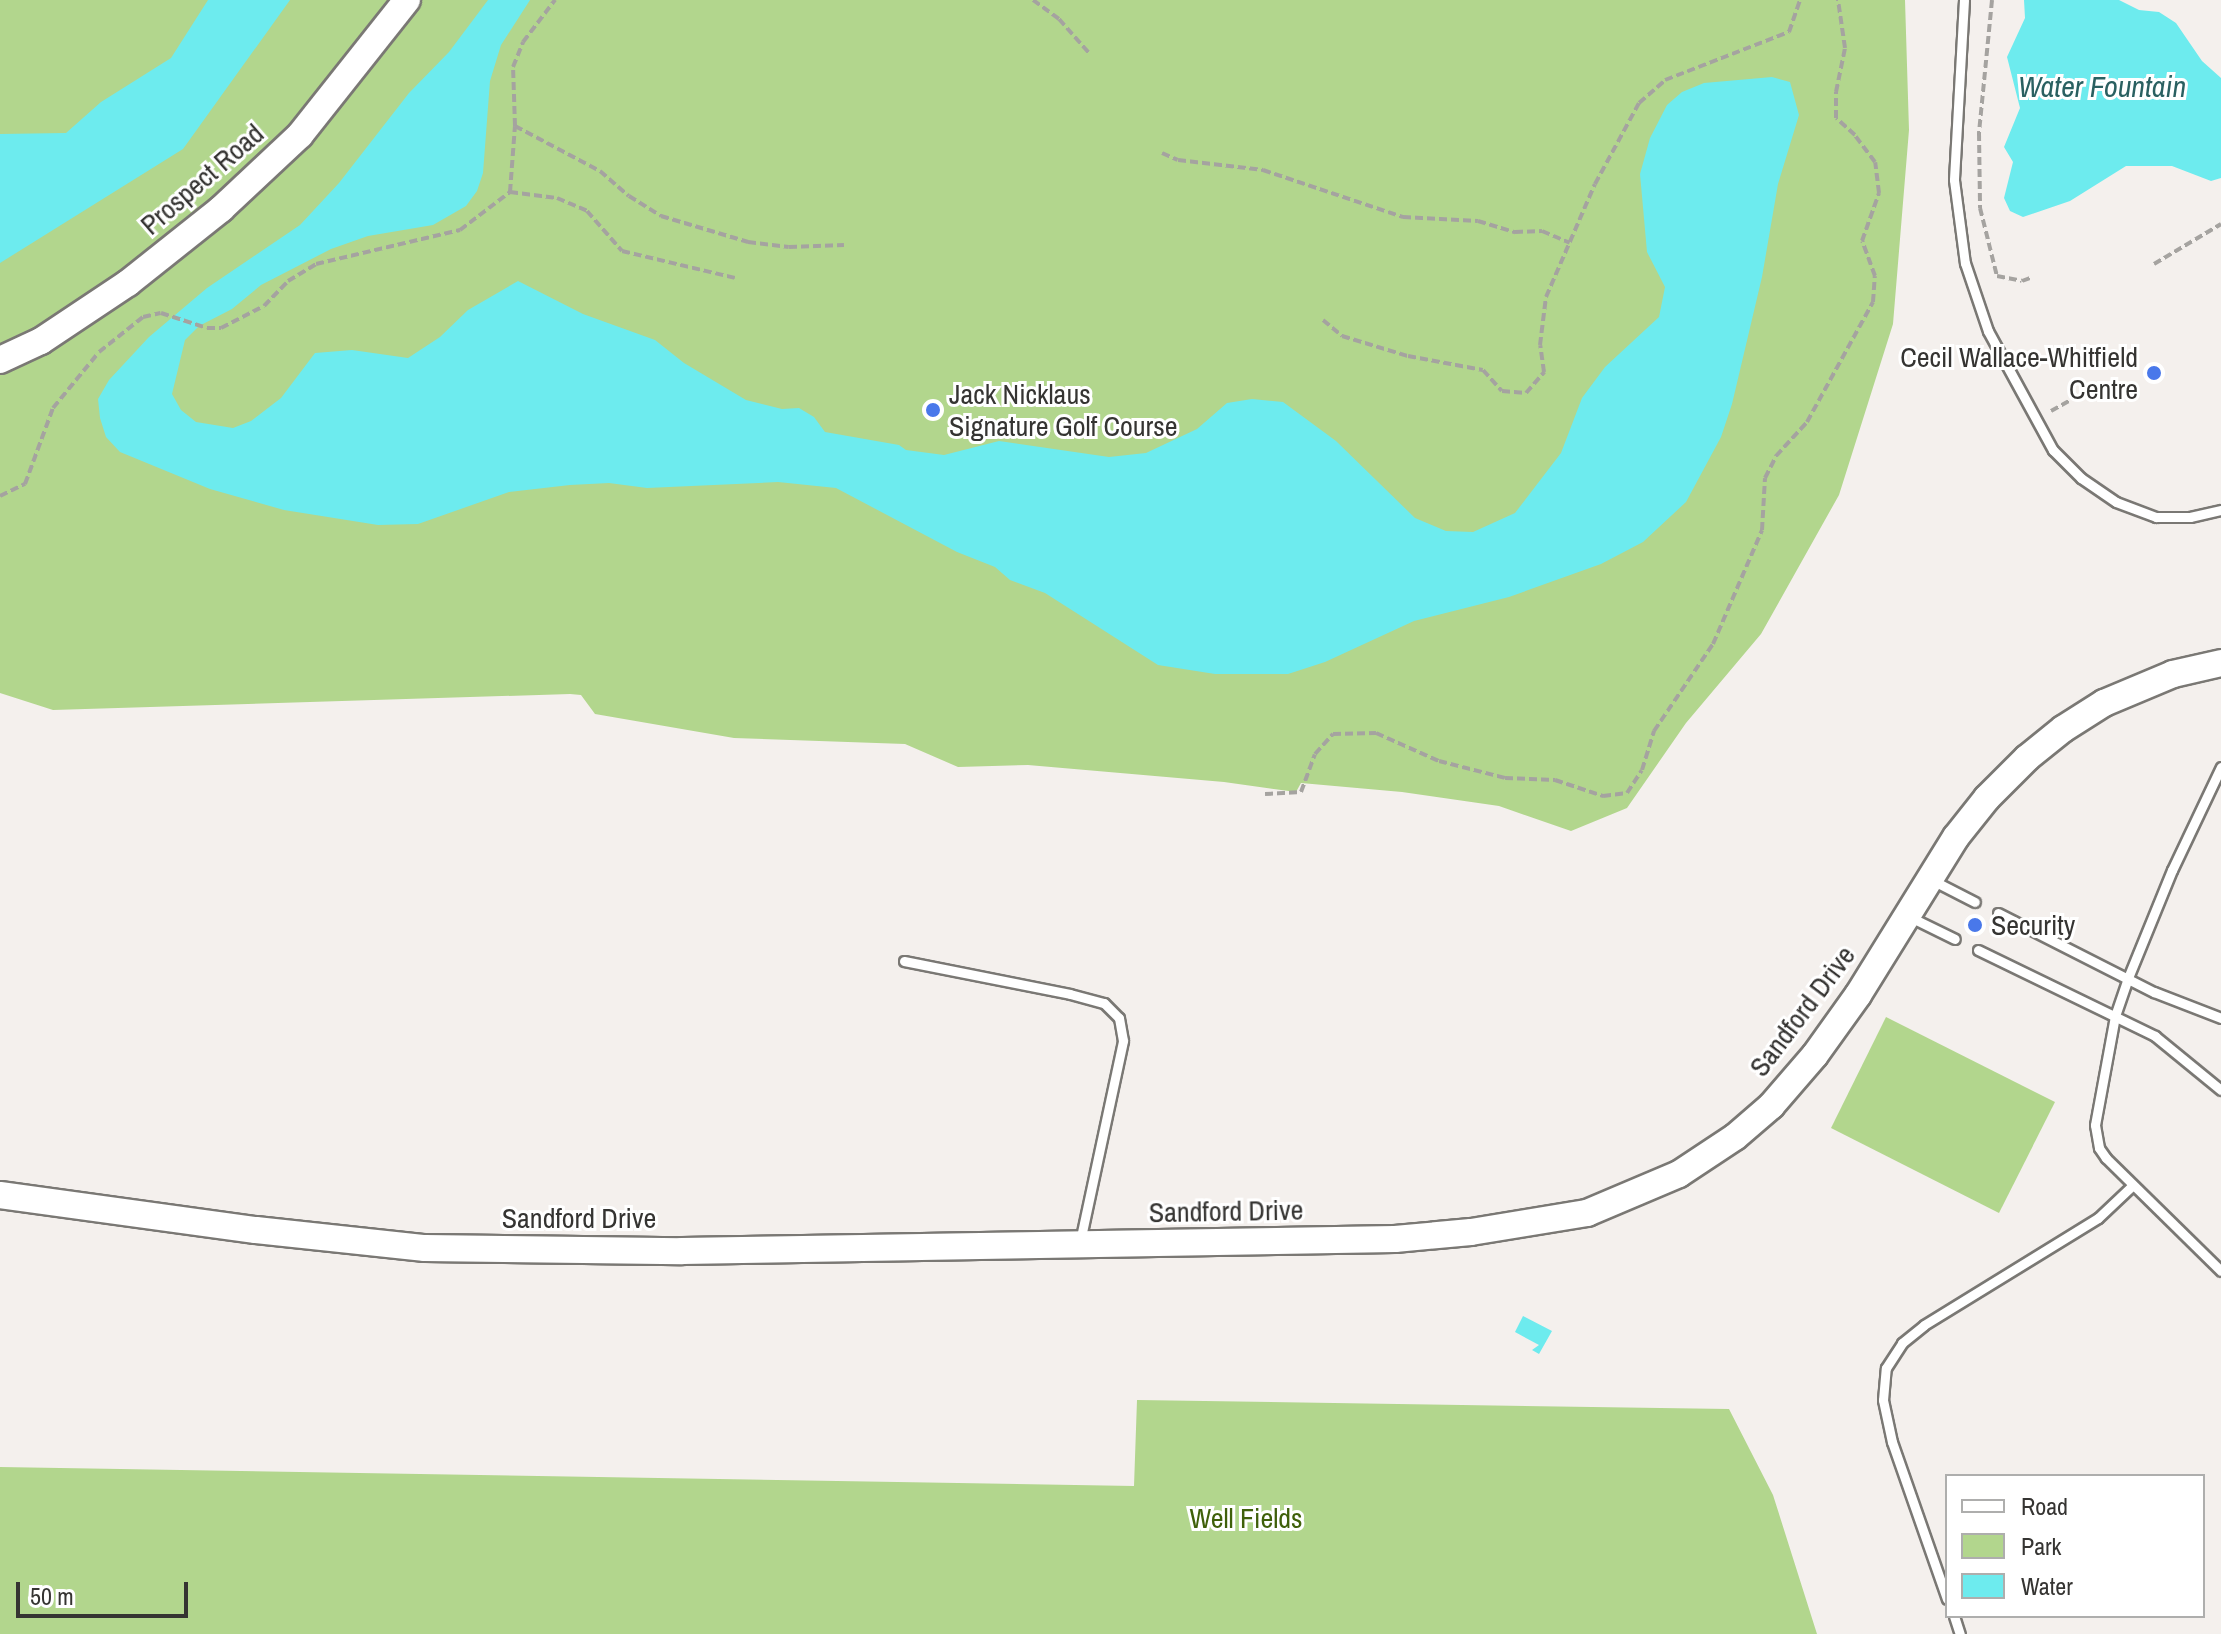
<!DOCTYPE html>
<style>
body{margin:0}
#map{position:relative;width:2221px;height:1634px;overflow:hidden;background:#f4f0ed;font-family:"Archivo Narrow",sans-serif}
div>[style]{position:absolute}
.green>*{inset:0;background:#b2d68d}
.water>*{inset:0;background:#6debee}
.path>*{height:4px;margin-top:-2px;transform-origin:0;background:repeating-linear-gradient(90deg,#a5a3a0 0 8px,transparent 0 12px)}
.roads{filter:drop-shadow(2px 0 #7a7874) drop-shadow(-2px 0 #7a7874) drop-shadow(0 2px #7a7874) drop-shadow(0 -2px #7a7874)}
.lane>*{height:9px;margin:-4.5px;padding:0 4.5px;transform-origin:4.5px;border-radius:4.5px;background:#fff}
.secondary>*{height:26px;margin:-13px;padding:0 13px;transform-origin:13px;border-radius:13px;background:#fff}
.dots>*{width:22px;height:22px;translate:-50% -50%;box-sizing:border-box;border:4px solid #fff;border-radius:50%}
span{translate:-50% -50%;white-space:nowrap;text-align:center;line-height:1.15;-webkit-text-stroke:6px #fff;paint-order:stroke}
.street-label{font-size:28px;color:#353432}
.poi-label{font-size:28px;color:#353432}
.right{translate:-100% -50%;text-align:right}
.left{translate:0 -50%;text-align:left}
.park-label{font-size:28px;color:#3f600a}
.water-label{font-size:30px;color:#2a6061;font-style:italic}
.legend{position:absolute;left:1945px;top:1474px;width:260px;height:144px;box-sizing:border-box;background:#fff;border:2px solid #aeaead;margin:0;padding:10px 14px;list-style:none;font-size:24px;color:#353432}
.legend li{display:flex;align-items:center;gap:16px;height:40px}
.legend b{width:40px;border:2px solid #aeaead}
.scale{position:absolute;left:16px;top:1582px;width:172px;height:36px;box-sizing:border-box;border:4px solid #353432;border-top:0;padding-left:10px;font-size:24px;line-height:28px;white-space:nowrap;color:#353432;-webkit-text-stroke:6px #fff;paint-order:stroke}
</style>
<div id="map">
<div class="green">
<div style="clip-path:polygon(0 0,1905px 0,1909px 130px,1893px 324px,1839px 495px,1761px 634px,1686px 723px,1627px 808px,1571px 831px,1499px 806px,1402px 792px,1301px 783px,1296px 792px,1224px 782px,1028px 765px,958px 767px,905px 744px,734px 738px,595px 714px,581px 695px,570px 694px,53px 710px,0 693px)"></div>
<div style="clip-path:polygon(1886px 1017px,2055px 1102px,1999px 1213px,1831px 1128px)"></div>
<div style="clip-path:polygon(1137px 1400px,1729px 1409px,1773px 1495px,1817px 1634px,0 1634px,0 1467px,1134px 1486px)"></div>
</div>
<div class="water">
<div style="clip-path:polygon(208px 0,290px 0,183px 149px,0 263px,0 134px,66px 133px,101px 102px,171px 58px)"></div>
<div style="clip-path:polygon(488px 0,530px 0,501px 45px,490px 81px,483px 173px,477px 191px,466px 206px,433px 225px,368px 236px,331px 249px,261px 285px,232px 309px,199px 326px,185px 340px,172px 394px,181px 410px,196px 422px,233px 428px,251px 421px,281px 398px,315px 353px,352px 350px,408px 358px,440px 337px,468px 310px,518px 281px,583px 314px,655px 340px,684px 363px,746px 400px,782px 409px,799px 408px,814px 417px,825px 432px,899px 445px,906px 450px,944px 455px,999px 441px,1109px 457px,1146px 453px,1197px 429px,1227px 403px,1252px 399px,1283px 402px,1336px 441px,1415px 518px,1446px 531px,1473px 532px,1515px 513px,1561px 453px,1582px 398px,1605px 367px,1659px 317px,1665px 287px,1647px 252px,1640px 174px,1650px 138px,1667px 105px,1682px 92px,1704px 83px,1772px 77px,1790px 82px,1799px 115px,1778px 184px,1762px 277px,1732px 404px,1721px 437px,1686px 502px,1643px 542px,1601px 564px,1509px 597px,1414px 621px,1325px 662px,1288px 674px,1215px 674px,1158px 665px,1045px 593px,1010px 580px,995px 567px,957px 552px,836px 488px,778px 482px,647px 488px,609px 483px,570px 485px,509px 492px,418px 524px,378px 525px,284px 510px,210px 489px,120px 452px,106px 437px,100px 418px,98px 399px,109px 380px,149px 337px,207px 288px,300px 225px,339px 183px,409px 93px,449px 52px)"></div>
<div style="clip-path:polygon(2024px 0,2119px 0,2139px 10px,2159px 12px,2176px 23px,2202px 61px,2221px 78px,2221px 178px,2211px 181px,2172px 166px,2126px 166px,2070px 201px,2023px 217px,2010px 211px,2004px 198px,2013px 162px,2004px 147px,2020px 108px,2007px 57px,2025px 18px)"></div>
<div style="clip-path:polygon(1523px 1316px,1552px 1331px,1539px 1354px,1532px 1350px,1539px 1345px,1515px 1332px)"></div>
</div>
<div class="path">
<div style="left:1033px;top:0;width:32px;rotate:36deg"></div>
<div style="left:1059px;top:19px;width:47px;rotate:48.5deg"></div>
<div style="left:1992px;top:0;width:134px;rotate:95.6deg"></div>
<div style="left:1979px;top:133px;width:75px;rotate:89.2deg"></div>
<div style="left:1980px;top:208px;width:70px;rotate:76deg"></div>
<div style="left:1997px;top:276px;width:25px;rotate:11deg"></div>
<div style="left:2022px;top:281px;width:9px;rotate:-21deg"></div>
<div style="left:515px;top:126px;width:96px;rotate:27.9deg"></div>
<div style="left:600px;top:171px;width:38px;rotate:41deg"></div>
<div style="left:629px;top:196px;width:38px;rotate:32deg"></div>
<div style="left:661px;top:216px;width:91px;rotate:16.6deg"></div>
<div style="left:748px;top:242px;width:41px;rotate:7deg"></div>
<div style="left:789px;top:247px;width:55px;rotate:-2.1deg"></div>
<div style="left:1162px;top:153px;width:17px;rotate:24deg"></div>
<div style="left:1178px;top:160px;width:86px;rotate:6.7deg"></div>
<div style="left:1263px;top:170px;width:148px;rotate:18.6deg"></div>
<div style="left:1403px;top:217px;width:75px;rotate:3.1deg"></div>
<div style="left:1478px;top:221px;width:39px;rotate:17deg"></div>
<div style="left:1515px;top:232px;width:27px;rotate:-2deg"></div>
<div style="left:1542px;top:231px;width:30px;rotate:23deg"></div>
<div style="left:510px;top:192px;width:47px;rotate:7.3deg"></div>
<div style="left:557px;top:198px;width:33px;rotate:23deg"></div>
<div style="left:587px;top:211px;width:53px;rotate:48.8deg"></div>
<div style="left:622px;top:251px;width:116px;rotate:13.4deg"></div>
<div style="left:2154px;top:264px;width:78px;rotate:-30.8deg"></div>
<div style="left:1323px;top:320px;width:25px;rotate:40deg"></div>
<div style="left:1342px;top:336px;width:69px;rotate:16.9deg"></div>
<div style="left:1408px;top:356px;width:76px;rotate:10.6deg"></div>
<div style="left:1483px;top:370px;width:28px;rotate:48deg"></div>
<div style="left:1502px;top:391px;width:24px;rotate:5deg"></div>
<div style="left:1526px;top:393px;width:28px;rotate:-49deg"></div>
<div style="left:1544px;top:372px;width:27px;rotate:-98deg"></div>
<div style="left:1540px;top:345px;width:48px;rotate:-82.9deg"></div>
<div style="left:1546px;top:297px;width:123px;rotate:-66.6deg"></div>
<div style="left:1595px;top:184px;width:92px;rotate:-61.5deg"></div>
<div style="left:1639px;top:103px;width:35px;rotate:-41deg"></div>
<div style="left:1665px;top:80px;width:133px;rotate:-21.2deg"></div>
<div style="left:1789px;top:32px;width:34px;rotate:-71deg"></div>
<div style="left:2051px;top:411px;width:41px;rotate:-29.1deg"></div>
<div style="left:0;top:496px;width:28px;rotate:-26deg"></div>
<div style="left:25px;top:484px;width:81px;rotate:-69.8deg"></div>
<div style="left:53px;top:408px;width:72px;rotate:-50.6deg"></div>
<div style="left:99px;top:352px;width:56px;rotate:-38.5deg"></div>
<div style="left:143px;top:317px;width:18px;rotate:-13deg"></div>
<div style="left:161px;top:313px;width:48px;rotate:18.1deg"></div>
<div style="left:207px;top:328px;width:14px"></div>
<div style="left:221px;top:328px;width:48px;rotate:-27.1deg"></div>
<div style="left:264px;top:306px;width:35px;rotate:-46deg"></div>
<div style="left:288px;top:281px;width:33px;rotate:-31deg"></div>
<div style="left:316px;top:264px;width:148px;rotate:-13.3deg"></div>
<div style="left:460px;top:230px;width:63px;rotate:-37.2deg"></div>
<div style="left:510px;top:192px;width:66px;rotate:-85.7deg"></div>
<div style="left:515px;top:126px;width:59px;rotate:-91.9deg"></div>
<div style="left:513px;top:67px;width:27px;rotate:-68deg"></div>
<div style="left:523px;top:42px;width:53px;rotate:-52.7deg"></div>
<div style="left:1265px;top:794px;width:36px;rotate:-3deg"></div>
<div style="left:1301px;top:792px;width:40px;rotate:-69.8deg"></div>
<div style="left:1315px;top:754px;width:27px;rotate:-48deg"></div>
<div style="left:1333px;top:734px;width:43px;rotate:-1.3deg"></div>
<div style="left:1376px;top:733px;width:69px;rotate:24deg"></div>
<div style="left:1439px;top:761px;width:68px;rotate:14.4deg"></div>
<div style="left:1505px;top:778px;width:50px;rotate:2.3deg"></div>
<div style="left:1555px;top:780px;width:51px;rotate:18.4deg"></div>
<div style="left:1603px;top:796px;width:24px;rotate:-7deg"></div>
<div style="left:1627px;top:793px;width:27px;rotate:-57deg"></div>
<div style="left:1642px;top:770px;width:41px;rotate:-72.9deg"></div>
<div style="left:1654px;top:731px;width:105px;rotate:-55.9deg"></div>
<div style="left:1713px;top:644px;width:124px;rotate:-66.7deg"></div>
<div style="left:1762px;top:530px;width:52px;rotate:-86.7deg"></div>
<div style="left:1765px;top:478px;width:25px;rotate:-63deg"></div>
<div style="left:1776px;top:456px;width:46px;rotate:-47.6deg"></div>
<div style="left:1807px;top:422px;width:137px;rotate:-61.2deg"></div>
<div style="left:1873px;top:302px;width:26px;rotate:-86deg"></div>
<div style="left:1875px;top:276px;width:37px;rotate:-110deg"></div>
<div style="left:1862px;top:241px;width:51px;rotate:-70.5deg"></div>
<div style="left:1879px;top:193px;width:31px;rotate:-97deg"></div>
<div style="left:1875px;top:162px;width:34px;rotate:-127deg"></div>
<div style="left:1855px;top:135px;width:25px;rotate:-138deg"></div>
<div style="left:1836px;top:118px;width:26px;rotate:-90deg"></div>
<div style="left:1836px;top:92px;width:45px;rotate:-78.4deg"></div>
<div style="left:1845px;top:48px;width:49px;rotate:-98.3deg"></div>
</div>
<div class="roads">
<div class="lane">
<div style="left:1964px;top:0;width:180px;rotate:93.2deg"></div>
<div style="left:1954px;top:180px;width:84px;rotate:82.5deg"></div>
<div style="left:1965px;top:263px;width:72px;rotate:71.3deg"></div>
<div style="left:1988px;top:331px;width:136px;rotate:61.4deg"></div>
<div style="left:2053px;top:450px;width:40px;rotate:45deg"></div>
<div style="left:2081px;top:478px;width:42px;rotate:34.4deg"></div>
<div style="left:2116px;top:502px;width:43px;rotate:20.6deg"></div>
<div style="left:2156px;top:517px;width:34px"></div>
<div style="left:2190px;top:517px;width:32px;rotate:-13deg"></div>
<div style="left:2221px;top:767px;width:114px;rotate:115.4deg"></div>
<div style="left:2172px;top:870px;width:117px;rotate:112.2deg"></div>
<div style="left:2128px;top:978px;width:40px;rotate:108.9deg"></div>
<div style="left:2115px;top:1016px;width:111px;rotate:100.4deg"></div>
<div style="left:2095px;top:1125px;width:23px;rotate:80deg"></div>
<div style="left:2099px;top:1148px;width:12px;rotate:55deg"></div>
<div style="left:2106px;top:1158px;width:161px;rotate:44.5deg"></div>
<div style="left:1932px;top:880px;width:48px;rotate:27.1deg"></div>
<div style="left:1998px;top:913px;width:175px;rotate:26.9deg"></div>
<div style="left:2154px;top:992px;width:72px;rotate:21.2deg"></div>
<div style="left:1908px;top:916px;width:52px;rotate:26.1deg"></div>
<div style="left:1978px;top:950px;width:197px;rotate:25.9deg"></div>
<div style="left:2155px;top:1036px;width:85px;rotate:39.3deg"></div>
<div style="left:904px;top:961px;width:169px;rotate:11.2deg"></div>
<div style="left:1070px;top:994px;width:35px;rotate:15deg"></div>
<div style="left:1104px;top:1003px;width:21px;rotate:45deg"></div>
<div style="left:1119px;top:1018px;width:23px;rotate:80deg"></div>
<div style="left:1123px;top:1041px;width:206px;rotate:102.1deg"></div>
<div style="left:1947px;top:1599px;width:166px;rotate:-109.3deg"></div>
<div style="left:1892px;top:1442px;width:43px;rotate:-102.1deg"></div>
<div style="left:1883px;top:1400px;width:32px;rotate:-85deg"></div>
<div style="left:1886px;top:1368px;width:30px;rotate:-57deg"></div>
<div style="left:1902px;top:1343px;width:28px;rotate:-39deg"></div>
<div style="left:1924px;top:1325px;width:204px;rotate:-31.6deg"></div>
<div style="left:2098px;top:1218px;width:48px;rotate:-43.3deg"></div>
<div style="left:1954px;top:1616px;width:19px;rotate:72deg"></div>
</div>
<div class="secondary">
<div style="left:0;top:360px;width:45px;rotate:-24.9deg"></div>
<div style="left:41px;top:341px;width:105px;rotate:-33.7deg"></div>
<div style="left:128px;top:283px;width:119px;rotate:-38.5deg"></div>
<div style="left:221px;top:209px;width:108px;rotate:-43.1deg"></div>
<div style="left:300px;top:135px;width:172px;rotate:-51.6deg"></div>
<div style="left:0;top:1195px;width:258px;rotate:7.8deg"></div>
<div style="left:256px;top:1230px;width:170px;rotate:6.1deg"></div>
<div style="left:425px;top:1248px;width:257px;rotate:0.7deg"></div>
<div style="left:682px;top:1251px;width:713px;rotate:-0.96deg"></div>
<div style="left:1395px;top:1239px;width:76px;rotate:-5.3deg"></div>
<div style="left:1471px;top:1232px;width:118px;rotate:-9.3deg"></div>
<div style="left:1587px;top:1213px;width:100px;rotate:-23deg"></div>
<div style="left:1679px;top:1174px;width:67px;rotate:-33.5deg"></div>
<div style="left:1735px;top:1137px;width:48px;rotate:-40.7deg"></div>
<div style="left:1771px;top:1106px;width:67px;rotate:-49.2deg"></div>
<div style="left:1815px;top:1055px;width:74px;rotate:-54.4deg"></div>
<div style="left:1858px;top:995px;width:186px;rotate:-58.2deg"></div>
<div style="left:1956px;top:837px;width:50px;rotate:-51.5deg"></div>
<div style="left:1987px;top:798px;width:57px;rotate:-45deg"></div>
<div style="left:2027px;top:758px;width:46px;rotate:-38.9deg"></div>
<div style="left:2063px;top:729px;width:49px;rotate:-32.4deg"></div>
<div style="left:2104px;top:703px;width:75px;rotate:-22.8deg"></div>
<div style="left:2173px;top:674px;width:49px;rotate:-12.9deg"></div>
</div>
</div>
<div class="dots">
<div style="left:2154px;top:373px;background:#4978ea"></div>
<div style="left:933px;top:410px;background:#4978ea"></div>
<div style="left:1975px;top:925px;background:#4978ea"></div>
</div>
<div class="street-label">
<span style="left:202px;top:179px;rotate:-41deg">Prospect Road</span>
<span style="left:1802px;top:1011px;rotate:-53deg">Sandford Drive</span>
<span style="left:1226px;top:1211px;rotate:-1deg">Sandford Drive</span>
<span style="left:579px;top:1218px">Sandford Drive</span>
</div>
<div class="poi-label">
<span class="right" style="left:2138px;top:373px">Cecil Wallace-Whitfield<br>Centre</span>
<span class="left" style="left:949px;top:410px">Jack Nicklaus<br>Signature Golf Course</span>
<span class="left" style="left:1991px;top:925px">Security</span>
</div>
<div class="park-label">
<span style="left:1246px;top:1518px">Well Fields</span>
</div>
<div class="water-label">
<span style="left:2102px;top:86px">Water Fountain</span>
</div>
<ul class="legend">
<li><b style="height:10px;background:#fff"></b>Road</li>
<li><b style="height:22px;background:#b2d68d"></b>Park</li>
<li><b style="height:22px;background:#6debee"></b>Water</li>
</ul>
<div class="scale">50 m</div>
</div>
